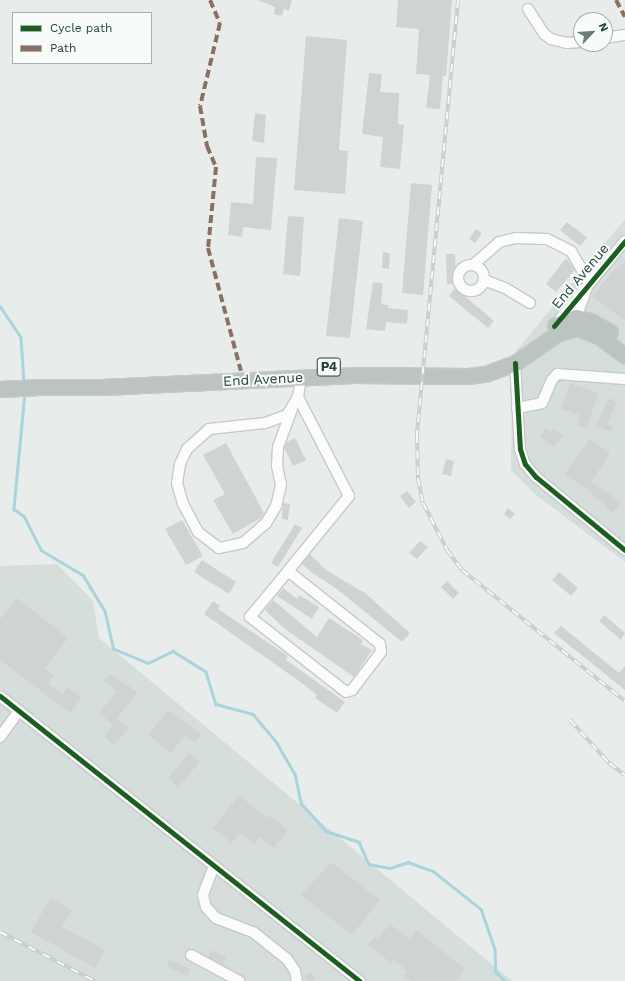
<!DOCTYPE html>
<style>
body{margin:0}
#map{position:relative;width:625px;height:981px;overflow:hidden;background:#e8edeb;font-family:"Work Sans",sans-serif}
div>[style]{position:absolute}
.built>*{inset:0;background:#d6dedb}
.stream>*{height:2.5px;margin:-1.25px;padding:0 1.25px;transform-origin:1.25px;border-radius:1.25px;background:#a9d4db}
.building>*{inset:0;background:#cfd4d2}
.roads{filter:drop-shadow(1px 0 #c5cac8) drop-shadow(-1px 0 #c5cac8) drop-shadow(0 1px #c5cac8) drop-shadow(0 -1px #c5cac8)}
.minor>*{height:10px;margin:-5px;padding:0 5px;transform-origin:5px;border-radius:5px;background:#fcfcfc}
.minor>.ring{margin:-5px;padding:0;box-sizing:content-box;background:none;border:10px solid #fcfcfc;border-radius:50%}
.highway>*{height:15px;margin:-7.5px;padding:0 7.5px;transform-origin:7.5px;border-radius:7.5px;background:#bcc4c2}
.rail>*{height:4px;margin-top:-2px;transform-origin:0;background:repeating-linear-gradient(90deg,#f7fbf9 0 8px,#c9cdcc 0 16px);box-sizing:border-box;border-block:1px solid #c9cdcc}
.quiet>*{height:4px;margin-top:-2px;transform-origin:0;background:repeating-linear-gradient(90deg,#8d6e63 0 8px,transparent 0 12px)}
.cycleway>*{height:5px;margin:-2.5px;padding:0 2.5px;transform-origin:2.5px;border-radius:2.5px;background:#1b5e20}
span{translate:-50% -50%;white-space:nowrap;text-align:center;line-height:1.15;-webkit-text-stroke:4px #f7fbf9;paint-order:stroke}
.shield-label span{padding:1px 3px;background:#f7fbf9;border:1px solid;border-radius:3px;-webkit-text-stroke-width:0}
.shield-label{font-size:13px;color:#24423a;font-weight:700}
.street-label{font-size:14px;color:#24423a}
.legend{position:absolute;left:12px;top:12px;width:140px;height:52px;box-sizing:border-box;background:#f7fbf9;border:1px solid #a3b1ad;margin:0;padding:5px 7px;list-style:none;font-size:12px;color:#24423a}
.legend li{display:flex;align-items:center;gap:8px;height:20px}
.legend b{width:20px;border:1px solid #a3b1ad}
.north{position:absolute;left:573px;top:12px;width:40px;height:40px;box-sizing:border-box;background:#f7fbf9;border:1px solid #a3b1ad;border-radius:50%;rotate:65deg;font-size:11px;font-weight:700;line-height:16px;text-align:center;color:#24423a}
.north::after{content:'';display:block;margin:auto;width:14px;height:18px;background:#697e78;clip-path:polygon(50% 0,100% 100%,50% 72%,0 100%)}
</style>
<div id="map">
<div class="built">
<div style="clip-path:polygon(625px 219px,625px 562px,537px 496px,511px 470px,512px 356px)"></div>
<div style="clip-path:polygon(57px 564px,93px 601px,99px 638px,512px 981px,0 981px,0 566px)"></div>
</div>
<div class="stream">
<div style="left:0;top:306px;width:37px;rotate:56deg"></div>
<div style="left:21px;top:337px;width:46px;rotate:86.3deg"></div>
<div style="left:25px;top:392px;width:118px;rotate:95.4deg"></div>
<div style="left:14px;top:509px;width:12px;rotate:35deg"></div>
<div style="left:24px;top:516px;width:38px;rotate:63deg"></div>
<div style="left:41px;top:550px;width:49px;rotate:30.8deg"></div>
<div style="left:83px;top:575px;width:42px;rotate:58.6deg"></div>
<div style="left:105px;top:611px;width:39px;rotate:77deg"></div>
<div style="left:114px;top:649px;width:37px;rotate:22deg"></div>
<div style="left:148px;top:663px;width:28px;rotate:-26deg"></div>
<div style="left:173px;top:651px;width:39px;rotate:32deg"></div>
<div style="left:206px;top:672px;width:34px;rotate:73deg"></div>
<div style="left:216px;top:704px;width:38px;rotate:15deg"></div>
<div style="left:253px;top:714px;width:38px;rotate:50deg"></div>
<div style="left:277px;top:743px;width:36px;rotate:60deg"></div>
<div style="left:295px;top:774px;width:30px;rotate:78deg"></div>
<div style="left:301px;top:803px;width:38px;rotate:48deg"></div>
<div style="left:326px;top:831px;width:35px;rotate:18deg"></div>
<div style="left:359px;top:842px;width:24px;rotate:66deg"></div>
<div style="left:369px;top:864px;width:21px;rotate:11deg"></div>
<div style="left:390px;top:868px;width:19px;rotate:-18deg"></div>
<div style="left:408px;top:862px;width:27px;rotate:20deg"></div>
<div style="left:433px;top:871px;width:61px;rotate:38.4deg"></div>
<div style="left:481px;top:909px;width:42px;rotate:70.7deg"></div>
<div style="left:495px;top:949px;width:23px;rotate:88deg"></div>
<div style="left:496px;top:972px;width:13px;rotate:45deg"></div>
</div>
<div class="building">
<div style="clip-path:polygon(257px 0,292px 0,289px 11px,284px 9px,282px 16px,274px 14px,275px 7px)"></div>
<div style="clip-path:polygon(398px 0,452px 0,446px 76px,443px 76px,440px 109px,426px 108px,430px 75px,416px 74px,419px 29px,396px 27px)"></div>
<div style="clip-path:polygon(306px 36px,347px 40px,339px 150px,348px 151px,345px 194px,294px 190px)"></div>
<div style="clip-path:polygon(369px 73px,382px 74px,380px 92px,399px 93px,398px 124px,404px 125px,400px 169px,380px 167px,383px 137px,362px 134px)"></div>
<div style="clip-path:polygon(255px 113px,266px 115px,264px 143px,252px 141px)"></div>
<div style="clip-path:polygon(256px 157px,277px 158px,271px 230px,243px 227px,242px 237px,228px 235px,231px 202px,253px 204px)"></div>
<div style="clip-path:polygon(411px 183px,432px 185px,423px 295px,402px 293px)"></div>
<div style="clip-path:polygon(288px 216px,304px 217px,300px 276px,283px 274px)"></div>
<div style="clip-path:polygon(339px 218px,363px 221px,350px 338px,326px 336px)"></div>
<div style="clip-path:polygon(567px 222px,587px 238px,580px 246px,560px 230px)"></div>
<div style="clip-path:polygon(476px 229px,482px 233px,475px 243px,469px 239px)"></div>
<div style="clip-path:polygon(383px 252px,390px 253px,389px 269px,382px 268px)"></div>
<div style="clip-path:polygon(446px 254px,455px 254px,456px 284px,447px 284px)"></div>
<div style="clip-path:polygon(566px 258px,575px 270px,556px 292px,546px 284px)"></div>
<div style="clip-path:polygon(625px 262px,625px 321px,592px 296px,613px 271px)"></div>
<div style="clip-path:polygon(373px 282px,383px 283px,381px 304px,388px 305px,388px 308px,408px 310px,407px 324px,386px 322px,385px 331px,366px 329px)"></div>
<div style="clip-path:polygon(455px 288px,494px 321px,488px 328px,449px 296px)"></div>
<div style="clip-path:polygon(570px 383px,598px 393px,587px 428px,577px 425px,580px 415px,561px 409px)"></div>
<div style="clip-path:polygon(609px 398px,617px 402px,607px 424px,613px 426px,610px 431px,596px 426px)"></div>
<div style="clip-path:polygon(546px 428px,551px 432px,553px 429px,563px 435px,554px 447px,540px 437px)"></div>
<div style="clip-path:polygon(295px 438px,306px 460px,293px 466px,284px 448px,287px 442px)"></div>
<div style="clip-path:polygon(590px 439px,610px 453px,591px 482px,621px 502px,612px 513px,604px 506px,606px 505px,591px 495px,592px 493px,565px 474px)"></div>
<div style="clip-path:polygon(226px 443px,264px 513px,261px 518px,233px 534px,213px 500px,225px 494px,203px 455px)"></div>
<div style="clip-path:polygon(446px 459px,454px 461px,451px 476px,442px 474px)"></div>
<div style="clip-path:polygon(407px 491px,416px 502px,409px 508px,400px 496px)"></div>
<div style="clip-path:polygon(283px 503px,290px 504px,288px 520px,282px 519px)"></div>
<div style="clip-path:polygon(508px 508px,515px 514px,510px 519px,504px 514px)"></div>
<div style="clip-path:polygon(182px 520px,203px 556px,186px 565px,165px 529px)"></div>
<div style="clip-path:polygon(295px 524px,302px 528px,278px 567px,271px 563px)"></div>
<div style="clip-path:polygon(420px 541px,428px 547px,417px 559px,409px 553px)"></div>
<div style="clip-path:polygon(310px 554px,326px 570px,365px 593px,410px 633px,402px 642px,337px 589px,311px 572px,302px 564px)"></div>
<div style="clip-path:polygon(202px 560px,236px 582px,229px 594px,194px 572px)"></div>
<div style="clip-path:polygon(559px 572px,578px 588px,571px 596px,552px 580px)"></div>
<div style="clip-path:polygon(447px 581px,459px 593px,453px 599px,441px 587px)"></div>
<div style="clip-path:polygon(283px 588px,297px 599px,299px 595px,319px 607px,312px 619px,277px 596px)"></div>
<div style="clip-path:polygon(17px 598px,68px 638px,45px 668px,54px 675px,48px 683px,62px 694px,68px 687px,82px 698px,70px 713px,0 660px,0 619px)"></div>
<div style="clip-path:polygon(273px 600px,317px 637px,329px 618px,363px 640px,361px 644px,372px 650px,354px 677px,285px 629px,265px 610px)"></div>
<div style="clip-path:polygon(213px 601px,220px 606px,218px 609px,288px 656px,286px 660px,345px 702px,337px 713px,315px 698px,317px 695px,303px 684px,204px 614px)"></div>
<div style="clip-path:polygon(604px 615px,625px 633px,621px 640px,599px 621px)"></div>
<div style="clip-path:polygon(561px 626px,619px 673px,625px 666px,625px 690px,554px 633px)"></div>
<div style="clip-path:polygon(110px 674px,138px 692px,117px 718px,129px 728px,114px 745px,104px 736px,113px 725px,99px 713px,117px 691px,104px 681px)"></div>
<div style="clip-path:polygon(168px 710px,201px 734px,195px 743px,185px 736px,171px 753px,148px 735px)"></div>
<div style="clip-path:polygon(189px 753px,200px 762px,178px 787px,168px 778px)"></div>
<div style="clip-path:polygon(239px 795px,267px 818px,269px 815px,288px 830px,274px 848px,260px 837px,255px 845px,240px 833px,232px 843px,213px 828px)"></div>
<div style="clip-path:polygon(331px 862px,380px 900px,352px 935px,301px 895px)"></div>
<div style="clip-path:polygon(50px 898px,72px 910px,62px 927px,105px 950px,95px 968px,31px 932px)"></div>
<div style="clip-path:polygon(390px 924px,409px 939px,416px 930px,465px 969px,455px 981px,411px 981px,404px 976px,407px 971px,394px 960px,391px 963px,368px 945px,375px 937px,377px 939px)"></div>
<div style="clip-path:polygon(211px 950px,226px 957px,223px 965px,208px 957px)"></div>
<div style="clip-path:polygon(169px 960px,190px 969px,187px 976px,167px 967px)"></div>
<div style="clip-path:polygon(312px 972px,316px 981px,307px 981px,304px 976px)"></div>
</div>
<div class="roads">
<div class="minor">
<div style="left:528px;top:9px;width:30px;rotate:57deg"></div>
<div style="left:544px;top:34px;width:9px;rotate:36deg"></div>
<div style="left:551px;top:39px;width:16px;rotate:14deg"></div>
<div style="left:567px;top:43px;width:14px;rotate:-4deg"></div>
<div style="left:605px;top:38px;width:20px;rotate:-9deg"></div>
<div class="ring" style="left:458px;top:265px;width:16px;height:16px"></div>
<div style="left:473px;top:265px;width:35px;rotate:-41deg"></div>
<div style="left:499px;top:242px;width:18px;rotate:-13deg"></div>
<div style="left:517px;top:238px;width:30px;rotate:2deg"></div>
<div style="left:547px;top:239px;width:27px;rotate:27deg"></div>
<div style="left:571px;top:251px;width:36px;rotate:60deg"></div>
<div style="left:589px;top:282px;width:37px;rotate:110deg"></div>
<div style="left:576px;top:317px;width:5px;rotate:79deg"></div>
<div style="left:484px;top:280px;width:22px;rotate:21deg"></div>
<div style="left:505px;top:288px;width:29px;rotate:31deg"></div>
<div style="left:556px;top:324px;width:108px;rotate:-50.3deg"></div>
<div style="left:515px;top:363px;width:86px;rotate:86.7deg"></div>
<div style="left:520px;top:449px;width:16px;rotate:72deg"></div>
<div style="left:525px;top:464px;width:17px;rotate:50deg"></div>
<div style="left:536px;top:477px;width:115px;rotate:39.4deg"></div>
<div style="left:517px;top:408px;width:25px;rotate:-11deg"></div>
<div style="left:542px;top:403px;width:25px;rotate:-67deg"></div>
<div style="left:552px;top:380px;width:8px;rotate:-50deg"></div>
<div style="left:557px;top:374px;width:68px;rotate:4.2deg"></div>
<div style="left:292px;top:409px;width:40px;rotate:110.2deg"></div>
<div style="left:278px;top:447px;width:19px;rotate:93deg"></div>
<div style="left:277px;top:466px;width:19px;rotate:78deg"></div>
<div style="left:281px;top:485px;width:22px;rotate:103deg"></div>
<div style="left:276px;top:506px;width:20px;rotate:120deg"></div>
<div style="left:266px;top:523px;width:30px;rotate:139deg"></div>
<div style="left:243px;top:543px;width:25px;rotate:168deg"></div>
<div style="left:219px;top:548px;width:26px;rotate:-143deg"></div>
<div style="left:198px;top:532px;width:32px;rotate:-118deg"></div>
<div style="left:183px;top:504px;width:22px;rotate:-106deg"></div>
<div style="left:177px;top:483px;width:19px;rotate:-81deg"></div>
<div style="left:180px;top:464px;width:17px;rotate:-65deg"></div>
<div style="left:187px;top:449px;width:30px;rotate:-42deg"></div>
<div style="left:209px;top:429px;width:56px;rotate:-6.1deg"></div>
<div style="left:265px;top:423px;width:23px;rotate:-20deg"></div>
<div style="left:287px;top:415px;width:21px;rotate:-59deg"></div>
<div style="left:298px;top:397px;width:20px;rotate:-81deg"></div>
<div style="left:288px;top:571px;width:117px;rotate:38.4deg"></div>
<div style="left:380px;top:644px;width:8px;rotate:83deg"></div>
<div style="left:381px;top:652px;width:48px;rotate:127.3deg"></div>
<div style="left:352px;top:690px;width:6px;rotate:162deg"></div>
<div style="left:346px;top:692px;width:122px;rotate:-142deg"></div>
<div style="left:250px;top:617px;width:60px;rotate:-50.4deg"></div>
<div style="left:288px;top:571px;width:97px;rotate:-50.9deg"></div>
<div style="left:349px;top:496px;width:111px;rotate:-117.3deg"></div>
<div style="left:0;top:696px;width:459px;rotate:38.4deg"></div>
<div style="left:0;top:737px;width:32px;rotate:-54deg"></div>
<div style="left:214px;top:866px;width:31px;rotate:111deg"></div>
<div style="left:203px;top:895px;width:12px;rotate:76deg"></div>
<div style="left:206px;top:907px;width:15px;rotate:48deg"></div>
<div style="left:216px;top:918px;width:40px;rotate:21deg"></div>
<div style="left:253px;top:932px;width:43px;rotate:38.5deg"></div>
<div style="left:287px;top:959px;width:14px;rotate:56deg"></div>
<div style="left:295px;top:971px;width:10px;rotate:79deg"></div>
<div style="left:191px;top:955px;width:55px;rotate:28.4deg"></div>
</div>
<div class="highway">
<div style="left:555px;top:325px;width:22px;rotate:-21deg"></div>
<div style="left:576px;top:317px;width:16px;rotate:15deg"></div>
<div style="left:591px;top:321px;width:22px;rotate:30deg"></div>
<div style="left:0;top:389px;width:35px;rotate:-3deg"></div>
<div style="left:35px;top:387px;width:67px"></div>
<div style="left:102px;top:387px;width:252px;rotate:-2.7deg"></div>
<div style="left:354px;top:375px;width:114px;rotate:0.5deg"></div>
<div style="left:468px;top:376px;width:17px;rotate:-7deg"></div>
<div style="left:485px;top:374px;width:32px;rotate:-20deg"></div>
<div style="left:515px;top:363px;width:52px;rotate:-34.9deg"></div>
<div style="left:558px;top:333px;width:21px;rotate:-14deg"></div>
<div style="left:578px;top:328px;width:24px;rotate:22deg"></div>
<div style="left:600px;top:337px;width:31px;rotate:37deg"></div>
</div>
</div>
<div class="rail">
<div style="left:458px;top:0;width:437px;rotate:95.4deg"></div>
<div style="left:417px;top:435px;width:43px;rotate:88.7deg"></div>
<div style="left:418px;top:478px;width:25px;rotate:79deg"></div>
<div style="left:423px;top:503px;width:53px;rotate:62.9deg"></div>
<div style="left:447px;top:550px;width:25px;rotate:53deg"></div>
<div style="left:462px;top:570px;width:209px;rotate:38.8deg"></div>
<div style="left:570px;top:720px;width:58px;rotate:47.8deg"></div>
<div style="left:609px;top:763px;width:20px;rotate:37deg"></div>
<div style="left:0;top:932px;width:107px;rotate:27.3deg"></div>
</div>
<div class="quiet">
<div style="left:210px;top:0;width:25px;rotate:67deg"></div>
<div style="left:220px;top:23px;width:85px;rotate:103.5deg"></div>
<div style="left:200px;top:106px;width:41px;rotate:80.1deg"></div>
<div style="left:207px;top:146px;width:23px;rotate:67deg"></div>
<div style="left:216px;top:167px;width:81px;rotate:95.6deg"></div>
<div style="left:208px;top:248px;width:127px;rotate:75deg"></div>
<div style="left:616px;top:0;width:19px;rotate:62deg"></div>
</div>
<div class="cycleway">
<div style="left:554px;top:326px;width:111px;rotate:-50.1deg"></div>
<div style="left:515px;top:363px;width:86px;rotate:86.7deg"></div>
<div style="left:520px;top:449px;width:16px;rotate:72deg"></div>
<div style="left:525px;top:464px;width:17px;rotate:50deg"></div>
<div style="left:536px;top:477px;width:115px;rotate:39.4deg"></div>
<div style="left:0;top:696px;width:459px;rotate:38.4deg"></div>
</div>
<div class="shield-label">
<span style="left:329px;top:367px">P4</span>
</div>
<div class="street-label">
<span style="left:580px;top:276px;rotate:-50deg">End Avenue</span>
<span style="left:263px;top:379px;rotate:-3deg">End Avenue</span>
</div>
<ul class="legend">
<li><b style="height:5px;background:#1b5e20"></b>Cycle path</li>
<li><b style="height:5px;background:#8d6e63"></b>Path</li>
</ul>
<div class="north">N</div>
</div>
